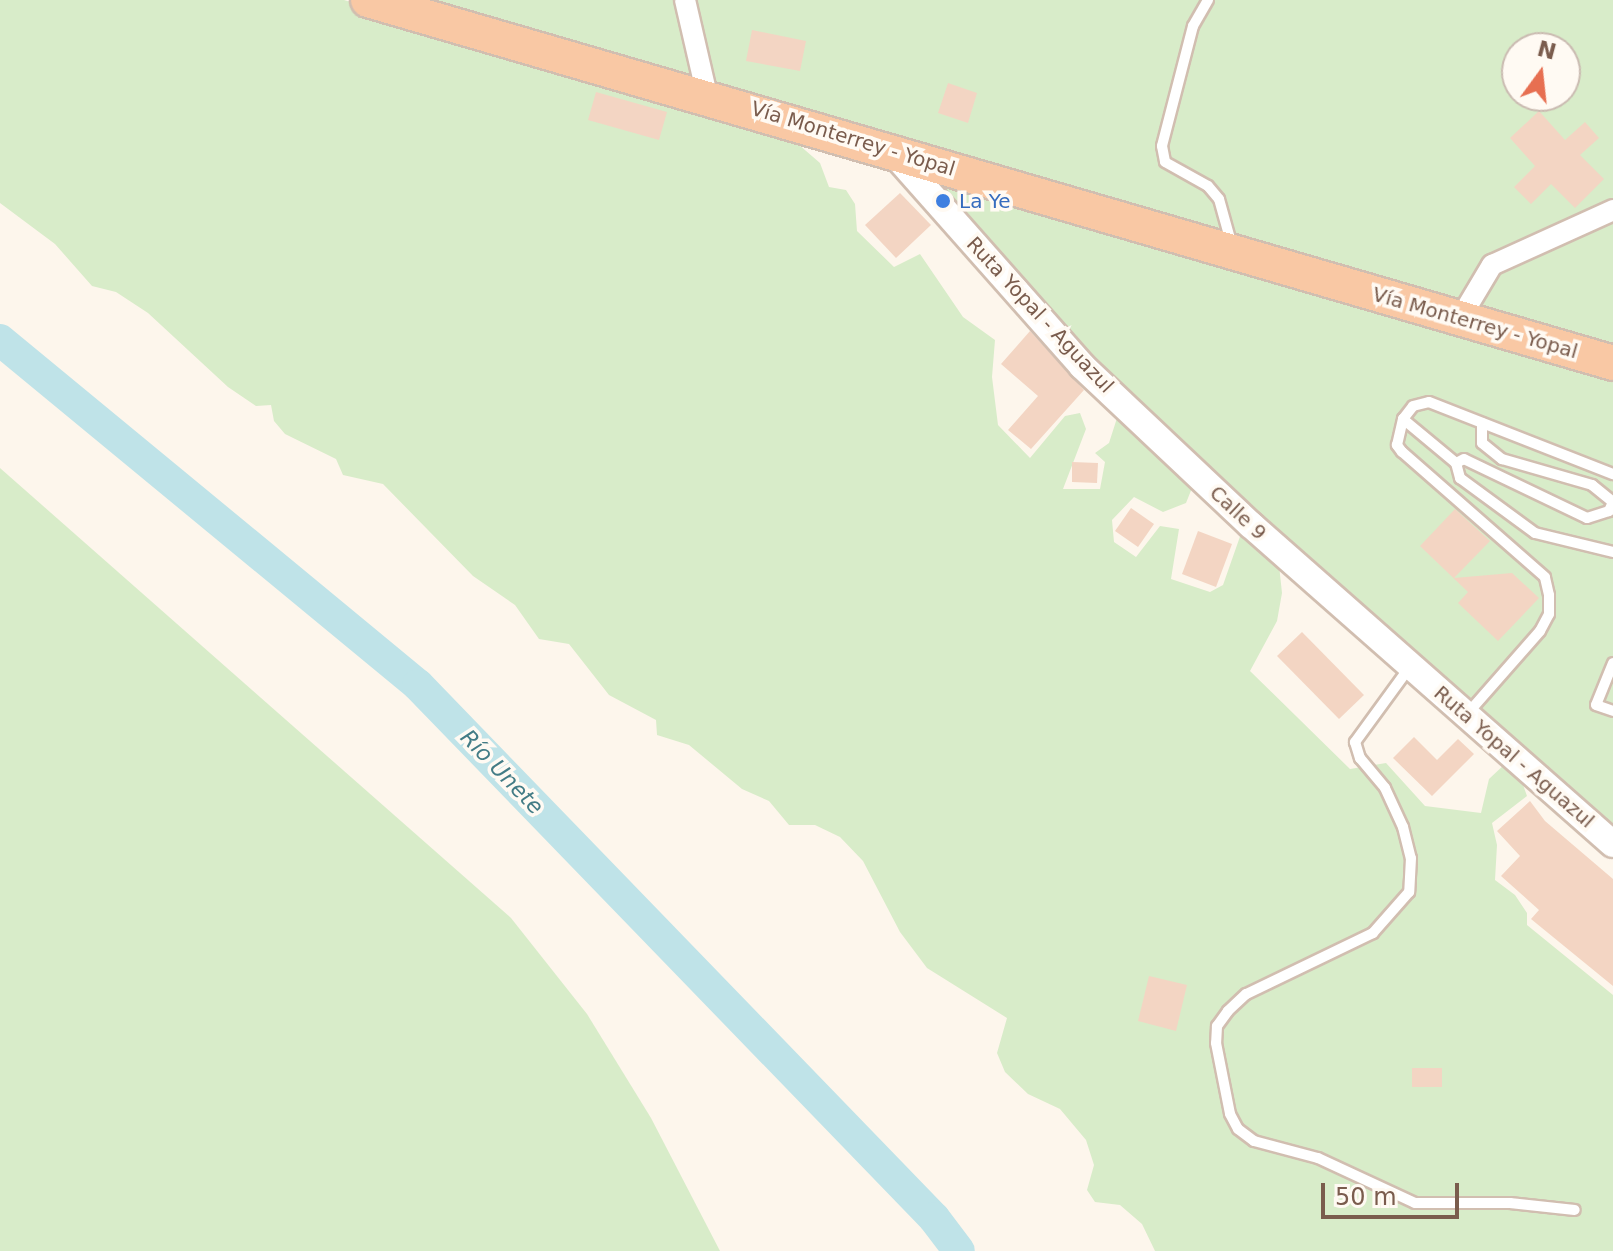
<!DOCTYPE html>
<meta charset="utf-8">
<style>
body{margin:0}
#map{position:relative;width:1613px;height:1251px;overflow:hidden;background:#fdf6ec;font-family:"DejaVu Sans",sans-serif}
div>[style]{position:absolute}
.green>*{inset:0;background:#d8ecc9}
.river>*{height:32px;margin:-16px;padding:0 16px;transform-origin:16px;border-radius:16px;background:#bfe3e8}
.building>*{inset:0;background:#f3d5c3}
.roads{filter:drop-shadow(2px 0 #d1beb0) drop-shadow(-2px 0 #d1beb0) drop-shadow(0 2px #d1beb0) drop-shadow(0 -2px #d1beb0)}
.service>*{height:10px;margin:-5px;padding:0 5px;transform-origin:5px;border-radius:5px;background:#fff}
.minor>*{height:20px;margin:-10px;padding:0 10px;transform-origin:10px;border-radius:10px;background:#fff}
.tertiary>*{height:26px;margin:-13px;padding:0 13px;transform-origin:13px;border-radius:13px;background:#fff}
.trunk>*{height:34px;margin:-17px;padding:0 17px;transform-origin:17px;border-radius:17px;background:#f9c8a4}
.dots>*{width:22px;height:22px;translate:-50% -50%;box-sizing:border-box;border:4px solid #fffaf3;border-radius:50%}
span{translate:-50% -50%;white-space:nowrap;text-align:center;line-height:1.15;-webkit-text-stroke:7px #fffaf3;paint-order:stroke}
.street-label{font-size:20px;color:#7a5c4d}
.shop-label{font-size:20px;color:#366cbe}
.left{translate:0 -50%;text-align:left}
.water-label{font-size:22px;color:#437c86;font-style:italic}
.north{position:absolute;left:1501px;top:32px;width:80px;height:80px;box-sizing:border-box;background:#fffaf3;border:2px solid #cabbb1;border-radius:50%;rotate:15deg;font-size:22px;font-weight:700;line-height:32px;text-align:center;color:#7a5c4d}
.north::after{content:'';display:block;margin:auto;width:28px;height:36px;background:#e76f51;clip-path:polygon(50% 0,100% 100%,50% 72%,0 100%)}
.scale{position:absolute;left:1321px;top:1183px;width:138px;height:36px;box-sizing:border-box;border:4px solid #7a5c4d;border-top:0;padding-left:10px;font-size:24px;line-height:28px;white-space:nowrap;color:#7a5c4d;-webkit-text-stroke:6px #fffaf3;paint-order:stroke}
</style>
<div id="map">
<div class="green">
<div style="clip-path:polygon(0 0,344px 0,768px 129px,798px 144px,820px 163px,829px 187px,846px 190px,855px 204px,857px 231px,894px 267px,920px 254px,963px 317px,995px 340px,992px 377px,998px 425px,1030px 458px,1065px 416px,1080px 413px,1086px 429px,1063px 489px,1100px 489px,1105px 462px,1095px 453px,1109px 443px,1117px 418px,1192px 488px,1186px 503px,1163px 512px,1134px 497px,1112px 520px,1114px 542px,1136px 557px,1160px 526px,1179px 529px,1171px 579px,1210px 592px,1223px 585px,1243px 528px,1279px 565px,1282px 593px,1277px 621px,1250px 671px,1350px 769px,1386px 763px,1425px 806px,1481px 813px,1489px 779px,1506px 763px,1521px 779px,1527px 796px,1492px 823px,1497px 845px,1495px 880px,1515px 895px,1527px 913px,1527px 925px,1613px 995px,1613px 1251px,1155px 1251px,1142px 1224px,1120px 1205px,1095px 1202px,1087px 1190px,1094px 1165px,1086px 1140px,1060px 1109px,1028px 1094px,1005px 1072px,997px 1053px,1007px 1018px,927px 968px,900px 932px,863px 861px,840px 837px,815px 825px,789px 825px,769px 801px,742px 789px,689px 745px,657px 735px,656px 720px,609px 695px,569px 644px,539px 639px,515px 605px,473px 576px,383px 484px,343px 475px,336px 459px,285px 434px,274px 421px,271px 405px,256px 406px,228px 387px,148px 313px,116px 292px,92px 286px,55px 244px,0 203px)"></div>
<div style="clip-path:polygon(evenodd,419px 0,1613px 0,1613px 827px,1371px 619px,1115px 384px,895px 140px,419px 0,1517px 48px,1565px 48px,1565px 96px,1517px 96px,1517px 48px)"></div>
<div style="clip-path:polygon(0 468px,511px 918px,587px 1014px,651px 1118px,720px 1251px,0 1251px)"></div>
</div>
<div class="river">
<div style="left:0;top:340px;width:542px;rotate:39.53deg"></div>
<div style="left:418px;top:685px;width:742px;rotate:45.93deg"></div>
<div style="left:934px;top:1218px;width:41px;rotate:52.9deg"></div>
</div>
<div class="building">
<div style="clip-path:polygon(752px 30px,806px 41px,800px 71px,746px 61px)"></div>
<div style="clip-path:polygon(948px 83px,977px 93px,968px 123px,938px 113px)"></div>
<div style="clip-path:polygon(596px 92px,667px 112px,659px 140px,588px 120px)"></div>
<div style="clip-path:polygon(1539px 111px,1565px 140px,1585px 122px,1599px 138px,1580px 155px,1604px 179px,1575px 208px,1551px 184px,1531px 204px,1514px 187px,1535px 166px,1510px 138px)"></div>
<div style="clip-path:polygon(900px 193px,931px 225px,896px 258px,865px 225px)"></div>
<div style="clip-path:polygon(1030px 331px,1084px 390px,1031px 449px,1008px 430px,1038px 396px,1001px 364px)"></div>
<div style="clip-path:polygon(1072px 462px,1098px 463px,1097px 483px,1072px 482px)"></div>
<div style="clip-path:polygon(1131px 508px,1154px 524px,1138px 547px,1115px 531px)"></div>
<div style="clip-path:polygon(1455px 509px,1490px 541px,1454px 578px,1512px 573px,1539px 598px,1498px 641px,1458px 603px,1468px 592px,1420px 546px)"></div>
<div style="clip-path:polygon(1198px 531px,1232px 544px,1216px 587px,1182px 574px)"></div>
<div style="clip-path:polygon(1302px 632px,1364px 695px,1339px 719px,1277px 656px)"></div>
<div style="clip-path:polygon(1414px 737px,1437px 760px,1458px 739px,1474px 754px,1432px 796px,1393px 758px)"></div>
<div style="clip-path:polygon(1530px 801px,1545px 821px,1613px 879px,1613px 986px,1531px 919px,1539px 910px,1501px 876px,1520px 856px,1497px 831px)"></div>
<div style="clip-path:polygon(1149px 976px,1187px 985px,1176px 1031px,1138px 1021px)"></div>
<div style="clip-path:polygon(1412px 1068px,1442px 1068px,1442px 1087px,1412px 1087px)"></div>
</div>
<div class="roads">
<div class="service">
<div style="left:1208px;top:0;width:30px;rotate:120deg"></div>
<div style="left:1193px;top:26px;width:124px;rotate:104.5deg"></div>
<div style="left:1162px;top:146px;width:16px;rotate:79deg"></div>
<div style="left:1165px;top:162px;width:49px;rotate:29.2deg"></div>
<div style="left:1208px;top:186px;width:17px;rotate:50deg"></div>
<div style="left:1219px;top:199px;width:49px;rotate:74.5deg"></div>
<div style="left:1403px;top:419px;width:69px;rotate:39.7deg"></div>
<div style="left:1482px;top:423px;width:20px;rotate:90deg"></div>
<div style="left:1482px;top:443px;width:26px;rotate:39deg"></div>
<div style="left:1502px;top:459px;width:94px;rotate:16.1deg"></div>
<div style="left:1592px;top:485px;width:27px;rotate:39deg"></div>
<div style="left:1613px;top:502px;width:10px;rotate:114deg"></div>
<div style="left:1609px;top:511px;width:23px;rotate:162deg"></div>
<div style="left:1587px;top:518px;width:136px;rotate:-154.4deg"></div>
<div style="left:1464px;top:459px;width:9px;rotate:153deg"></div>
<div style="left:1456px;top:463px;width:16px;rotate:75deg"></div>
<div style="left:1460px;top:478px;width:93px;rotate:36.3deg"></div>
<div style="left:1535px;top:533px;width:80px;rotate:13.7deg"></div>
<div style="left:1613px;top:663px;width:45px;rotate:112deg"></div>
<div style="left:1596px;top:705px;width:18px;rotate:19deg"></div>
<div style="left:1409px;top:668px;width:92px;rotate:126.1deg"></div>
<div style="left:1355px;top:742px;width:17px;rotate:73deg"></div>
<div style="left:1360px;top:758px;width:39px;rotate:50deg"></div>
<div style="left:1385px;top:788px;width:43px;rotate:65.2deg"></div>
<div style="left:1403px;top:827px;width:32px;rotate:76deg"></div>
<div style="left:1411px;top:858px;width:34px;rotate:93deg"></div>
<div style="left:1409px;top:892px;width:55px;rotate:131.3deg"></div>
<div style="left:1373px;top:933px;width:141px;rotate:154.3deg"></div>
<div style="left:1246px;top:994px;width:25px;rotate:137deg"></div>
<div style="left:1228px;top:1011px;width:19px;rotate:126deg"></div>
<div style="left:1217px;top:1026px;width:17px;rotate:93deg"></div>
<div style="left:1216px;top:1043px;width:72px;rotate:78.8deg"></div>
<div style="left:1230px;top:1114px;width:17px;rotate:62deg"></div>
<div style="left:1238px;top:1129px;width:20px;rotate:37deg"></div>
<div style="left:1254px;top:1141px;width:66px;rotate:14.9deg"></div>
<div style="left:1318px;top:1158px;width:107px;rotate:24.9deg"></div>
<div style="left:1415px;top:1203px;width:95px"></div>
<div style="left:1510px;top:1203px;width:65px;rotate:6.1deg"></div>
<div style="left:1468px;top:713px;width:109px;rotate:-48.7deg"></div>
<div style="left:1540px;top:631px;width:19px;rotate:-62deg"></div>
<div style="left:1549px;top:614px;width:19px;rotate:-90deg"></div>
<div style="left:1549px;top:595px;width:18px;rotate:-103deg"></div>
<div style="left:1545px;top:577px;width:190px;rotate:-138.8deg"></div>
<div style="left:1402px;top:452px;width:9px;rotate:-126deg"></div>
<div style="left:1397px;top:445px;width:27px;rotate:-77deg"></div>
<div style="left:1403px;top:419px;width:16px;rotate:-52deg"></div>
<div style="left:1413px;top:406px;width:16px;rotate:-14deg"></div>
<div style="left:1429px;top:402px;width:198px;rotate:21.4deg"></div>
</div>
<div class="minor">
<div style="left:685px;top:0;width:98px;rotate:77deg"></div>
<div style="left:1461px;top:317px;width:61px;rotate:-59.2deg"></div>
<div style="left:1492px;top:265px;width:133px;rotate:-24.4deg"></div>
</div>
<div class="tertiary">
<div style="left:892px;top:151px;width:287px;rotate:48.5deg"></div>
<div style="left:1082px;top:366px;width:232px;rotate:43.3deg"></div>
<div style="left:1251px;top:525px;width:482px;rotate:41.4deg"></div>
</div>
<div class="trunk">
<div style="left:368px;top:0;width:1297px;rotate:16.25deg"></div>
</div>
</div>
<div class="dots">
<div style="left:943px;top:201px;background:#3f7fe0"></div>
</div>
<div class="street-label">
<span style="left:853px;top:139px;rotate:17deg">Vía Monterrey - Yopal</span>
<span style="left:1040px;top:315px;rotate:47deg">Ruta Yopal - Aguazul</span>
<span style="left:1475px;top:323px;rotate:16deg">Vía Monterrey - Yopal</span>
<span style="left:1238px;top:513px;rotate:43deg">Calle 9</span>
<span style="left:1514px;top:757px;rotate:41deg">Ruta Yopal - Aguazul</span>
</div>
<div class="shop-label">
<span class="left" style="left:959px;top:201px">La Ye</span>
</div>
<div class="water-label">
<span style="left:502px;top:772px;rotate:46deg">Río Unete</span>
</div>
<div class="north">N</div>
<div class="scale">50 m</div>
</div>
